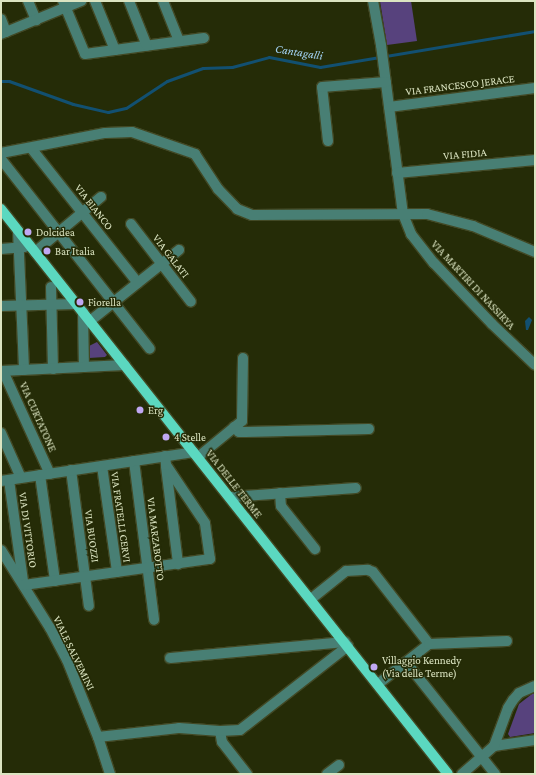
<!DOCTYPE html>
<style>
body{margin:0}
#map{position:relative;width:536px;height:775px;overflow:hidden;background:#252c07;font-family:"Crimson Pro",serif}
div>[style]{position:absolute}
.green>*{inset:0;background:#57427d}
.water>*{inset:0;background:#125071}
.stream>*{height:3px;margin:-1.5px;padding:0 1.5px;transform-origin:1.5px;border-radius:1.5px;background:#125071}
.roads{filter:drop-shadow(1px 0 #424925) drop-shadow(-1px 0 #424925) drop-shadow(0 1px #424925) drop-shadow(0 -1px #424925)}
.minor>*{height:10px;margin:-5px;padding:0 5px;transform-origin:5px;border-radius:5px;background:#487f74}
.major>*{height:10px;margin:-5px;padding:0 5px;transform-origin:5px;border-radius:5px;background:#5bd8c0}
.dots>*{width:11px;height:11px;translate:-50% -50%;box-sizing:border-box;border:2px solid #252c07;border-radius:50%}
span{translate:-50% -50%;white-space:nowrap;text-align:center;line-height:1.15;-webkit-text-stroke:3px #252c07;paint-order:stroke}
.street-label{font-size:11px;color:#dbe4c1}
.poi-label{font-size:11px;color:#dbe4c1}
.left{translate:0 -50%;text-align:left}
.water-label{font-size:12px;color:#a2d1f2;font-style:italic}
.frame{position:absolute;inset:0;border:2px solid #dbe4c1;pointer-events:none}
</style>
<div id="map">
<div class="green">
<div style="clip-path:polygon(380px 1px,411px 1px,417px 41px,387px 45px)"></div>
<div style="clip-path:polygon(97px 342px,107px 355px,105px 357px,89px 358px,89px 346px)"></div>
<div style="clip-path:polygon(535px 693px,535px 733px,510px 737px,508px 734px,519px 704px,532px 694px)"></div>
</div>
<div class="water">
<div style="clip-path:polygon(529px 317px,532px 320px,528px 330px,526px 330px,525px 321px)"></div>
</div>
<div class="stream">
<div style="left:1px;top:81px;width:8px"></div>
<div style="left:9px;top:81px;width:68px;rotate:19.8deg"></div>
<div style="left:73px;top:104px;width:36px;rotate:13deg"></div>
<div style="left:108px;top:112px;width:18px;rotate:-13deg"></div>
<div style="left:126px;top:108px;width:49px;rotate:-33.4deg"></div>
<div style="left:167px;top:81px;width:38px;rotate:-20deg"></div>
<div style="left:203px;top:68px;width:29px;rotate:-2deg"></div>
<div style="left:232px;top:67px;width:38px;rotate:-15deg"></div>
<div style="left:269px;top:57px;width:52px;rotate:11.1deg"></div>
<div style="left:320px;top:67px;width:218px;rotate:-9.5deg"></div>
</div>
<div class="roads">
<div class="minor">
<div style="left:28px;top:1px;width:21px;rotate:67deg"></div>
<div style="left:63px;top:1px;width:57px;rotate:67.5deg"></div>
<div style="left:85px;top:54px;width:120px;rotate:-7.7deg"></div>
<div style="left:95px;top:1px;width:53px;rotate:67.8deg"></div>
<div style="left:129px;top:1px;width:48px;rotate:68.2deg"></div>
<div style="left:163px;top:1px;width:43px;rotate:68.2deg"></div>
<div style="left:373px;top:1px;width:45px;rotate:79.7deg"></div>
<div style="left:381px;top:45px;width:170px;rotate:82.6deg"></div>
<div style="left:403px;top:214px;width:22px;rotate:68deg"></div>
<div style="left:411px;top:234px;width:37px;rotate:52deg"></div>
<div style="left:434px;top:263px;width:84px;rotate:46.4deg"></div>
<div style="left:492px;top:324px;width:59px;rotate:43.6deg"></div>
<div style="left:1px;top:19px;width:14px;rotate:69deg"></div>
<div style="left:1px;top:34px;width:87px;rotate:-22.4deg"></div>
<div style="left:389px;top:107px;width:147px;rotate:-7.4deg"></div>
<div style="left:328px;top:141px;width:54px;rotate:-96.3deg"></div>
<div style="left:322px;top:87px;width:64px;rotate:-4.5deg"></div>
<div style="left:31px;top:148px;width:172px;rotate:51.6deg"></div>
<div style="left:1px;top:153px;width:106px;rotate:-10.9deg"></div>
<div style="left:105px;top:133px;width:27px;rotate:-2deg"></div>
<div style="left:132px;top:132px;width:67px;rotate:19.2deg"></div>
<div style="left:195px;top:154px;width:42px;rotate:56.7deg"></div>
<div style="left:218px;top:189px;width:28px;rotate:46deg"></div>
<div style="left:237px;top:209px;width:16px;rotate:22deg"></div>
<div style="left:252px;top:215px;width:175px;rotate:-0.3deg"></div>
<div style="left:427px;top:214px;width:48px;rotate:14.6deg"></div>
<div style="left:473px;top:226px;width:67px;rotate:22.8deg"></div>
<div style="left:1px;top:159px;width:241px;rotate:51.9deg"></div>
<div style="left:397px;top:173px;width:139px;rotate:-5.4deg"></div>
<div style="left:131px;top:224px;width:98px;rotate:52.4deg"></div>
<div style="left:18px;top:231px;width:139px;rotate:87.5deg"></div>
<div style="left:1px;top:249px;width:24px;rotate:-5deg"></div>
<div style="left:35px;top:252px;width:86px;rotate:-39.8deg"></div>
<div style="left:51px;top:287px;width:82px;rotate:88.6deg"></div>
<div style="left:1px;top:306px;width:75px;rotate:-1.5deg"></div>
<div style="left:83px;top:312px;width:55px;rotate:89deg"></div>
<div style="left:90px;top:321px;width:114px;rotate:-38.6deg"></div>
<div style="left:1px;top:371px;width:124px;rotate:-2.8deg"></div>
<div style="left:3px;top:371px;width:113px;rotate:65.5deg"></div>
<div style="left:234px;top:427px;width:7px;rotate:45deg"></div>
<div style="left:239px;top:432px;width:6px"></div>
<div style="left:245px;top:432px;width:124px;rotate:-1.4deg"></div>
<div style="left:1px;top:433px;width:49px;rotate:66deg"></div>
<div style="left:198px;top:457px;width:57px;rotate:-39.3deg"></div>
<div style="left:242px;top:421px;width:63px;rotate:-89.1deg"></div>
<div style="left:134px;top:461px;width:160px;rotate:82.8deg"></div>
<div style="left:102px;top:466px;width:107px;rotate:81.9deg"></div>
<div style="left:166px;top:467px;width:98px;rotate:82.9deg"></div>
<div style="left:71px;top:470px;width:137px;rotate:82.5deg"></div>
<div style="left:40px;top:475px;width:107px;rotate:81.9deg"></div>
<div style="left:9px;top:480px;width:102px;rotate:82.1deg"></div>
<div style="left:1px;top:481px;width:195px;rotate:-8.5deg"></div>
<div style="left:280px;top:493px;width:13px;rotate:86deg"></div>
<div style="left:281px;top:506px;width:55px;rotate:51.7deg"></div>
<div style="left:230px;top:497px;width:126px;rotate:-4.1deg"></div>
<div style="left:1px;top:550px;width:92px;rotate:57.9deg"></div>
<div style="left:50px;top:628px;width:36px;rotate:62deg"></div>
<div style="left:67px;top:660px;width:83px;rotate:68.1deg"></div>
<div style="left:98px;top:737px;width:39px;rotate:72deg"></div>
<div style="left:24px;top:585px;width:188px;rotate:-8deg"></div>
<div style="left:210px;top:559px;width:36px;rotate:-98deg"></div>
<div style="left:205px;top:523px;width:70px;rotate:-123.9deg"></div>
<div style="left:166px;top:465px;width:9px;rotate:-96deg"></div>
<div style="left:311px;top:599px;width:45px;rotate:-38.7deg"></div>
<div style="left:346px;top:571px;width:22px;rotate:-3deg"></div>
<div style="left:368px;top:570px;width:5px;rotate:22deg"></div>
<div style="left:373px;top:572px;width:91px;rotate:52.1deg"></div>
<div style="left:170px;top:658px;width:176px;rotate:-5.2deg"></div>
<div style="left:406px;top:662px;width:143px;rotate:51.5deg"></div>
<div style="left:378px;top:684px;width:65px;rotate:-38.1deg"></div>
<div style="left:429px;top:644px;width:78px;rotate:-2.2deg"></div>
<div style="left:220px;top:731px;width:11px;rotate:80deg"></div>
<div style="left:222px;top:742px;width:41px;rotate:52deg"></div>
<div style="left:98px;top:737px;width:81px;rotate:-6.3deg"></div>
<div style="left:179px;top:728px;width:41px;rotate:4.2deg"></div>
<div style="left:220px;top:731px;width:20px;rotate:-3deg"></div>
<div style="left:240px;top:730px;width:137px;rotate:-37.9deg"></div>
<div style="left:494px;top:746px;width:41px;rotate:-8.3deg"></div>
<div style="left:327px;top:774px;width:15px;rotate:-37deg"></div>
<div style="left:462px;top:774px;width:43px;rotate:-41.2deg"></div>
<div style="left:494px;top:746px;width:40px;rotate:-69.8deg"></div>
<div style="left:508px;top:708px;width:9px;rotate:-58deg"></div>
<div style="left:513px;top:700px;width:9px;rotate:-49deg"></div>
<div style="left:519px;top:693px;width:17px;rotate:-24deg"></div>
</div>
<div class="major">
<div style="left:1px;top:209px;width:720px;rotate:51.65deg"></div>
</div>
</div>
<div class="dots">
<div style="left:28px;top:232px;background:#c0a8f3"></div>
<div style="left:47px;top:251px;background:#c0a8f3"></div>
<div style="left:80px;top:302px;background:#c0a8f3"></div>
<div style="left:140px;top:410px;background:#c0a8f3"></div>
<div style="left:166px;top:437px;background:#c0a8f3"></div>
<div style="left:374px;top:667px;background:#c0a8f3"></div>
</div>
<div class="street-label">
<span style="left:460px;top:85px;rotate:-7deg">VIA FRANCESCO JERACE</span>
<span style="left:465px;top:154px;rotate:-5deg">VIA FIDIA</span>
<span style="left:94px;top:207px;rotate:52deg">VIA BIANCO</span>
<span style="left:171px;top:256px;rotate:52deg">VIA GALATI</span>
<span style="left:473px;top:285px;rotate:47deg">VIA MARTIRI DI NASSIRYA</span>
<span style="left:38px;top:417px;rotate:66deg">VIA CURTATONE</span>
<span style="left:234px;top:484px;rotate:52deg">VIA DELLE TERME</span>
<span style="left:121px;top:517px;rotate:82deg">VIA FRATELLI CERVI</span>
<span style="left:28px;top:530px;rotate:82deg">VIA DI VITTORIO</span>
<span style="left:92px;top:536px;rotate:82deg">VIA BUOZZI</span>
<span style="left:156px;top:539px;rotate:83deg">VIA MARZABOTTO</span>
<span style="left:74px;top:653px;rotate:64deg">VIALE SALVEMINI</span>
</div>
<div class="poi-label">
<span class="left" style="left:36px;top:232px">Dolcidea</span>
<span class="left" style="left:55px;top:251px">Bar Italia</span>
<span class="left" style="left:88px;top:302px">Fiorella</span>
<span class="left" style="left:148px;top:410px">Erg</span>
<span class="left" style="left:174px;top:437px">4 Stelle</span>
<span class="left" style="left:382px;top:667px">Villaggio Kennedy<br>(Via delle Terme)</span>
</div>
<div class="water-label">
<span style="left:299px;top:53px;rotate:9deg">Cantagalli</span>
</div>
<div class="frame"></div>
</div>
